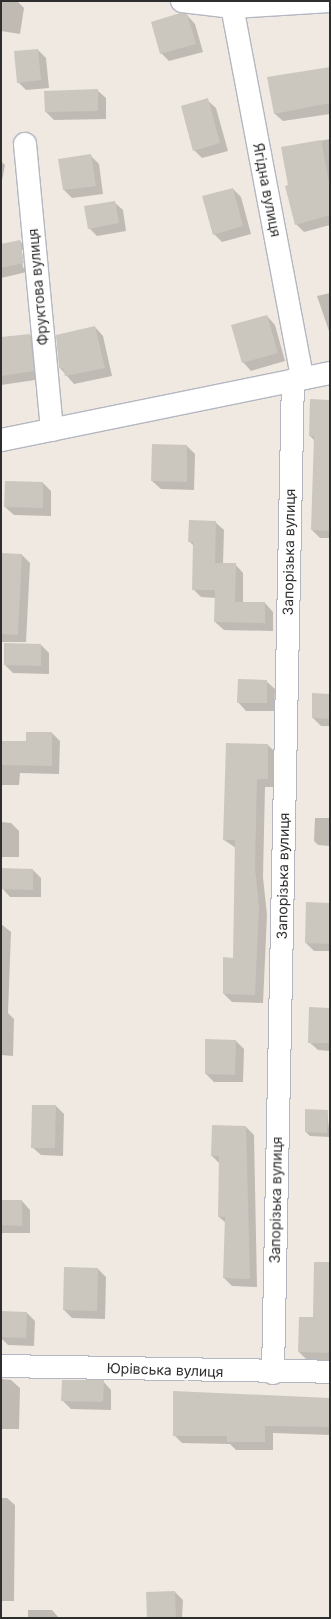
<!DOCTYPE html>
<meta charset="utf-8">
<style>
body{margin:0}
#map{position:relative;width:331px;height:1619px;overflow:hidden;background:#efe9e1;font-family:Inter,sans-serif}
div>[style]{position:absolute}
.shadow>*{inset:0;background:#0003}
.building>*{inset:0;background:#cbc7bf}
.roads{filter:drop-shadow(1px 0 #b4b7c1) drop-shadow(-1px 0 #b4b7c1) drop-shadow(0 1px #b4b7c1) drop-shadow(0 -1px #b4b7c1)}
.minor>*{height:22px;margin:-11px;padding:0 11px;transform-origin:11px;border-radius:11px;background:#fff}
span{translate:-50% -50%;white-space:nowrap;text-align:center;line-height:1.15;-webkit-text-stroke:4px #fff;paint-order:stroke}
.street-label{font-size:14px;color:#2e2e2e}
.frame{position:absolute;inset:0;border:2px solid #2e2e2e;pointer-events:none}
</style>
<div id="map">
<div class="shadow">
<div style="clip-path:polygon(1px 1px,17px 1px,24px 8px,20px 34px,1px 31px)"></div>
<div style="clip-path:polygon(187px 15px,195px 24px,203px 52px,169px 61px,161px 53px)"></div>
<div style="clip-path:polygon(38px 50px,46px 58px,49px 88px,26px 90px,18px 82px)"></div>
<div style="clip-path:polygon(330px 67px,330px 114px,283px 121px,274px 113px)"></div>
<div style="clip-path:polygon(97px 90px,106px 98px,106px 119px,54px 120px,46px 112px)"></div>
<div style="clip-path:polygon(207px 100px,216px 108px,228px 151px,202px 158px,194px 150px)"></div>
<div style="clip-path:polygon(330px 139px,330px 225px,304px 232px,296px 224px,283px 148px)"></div>
<div style="clip-path:polygon(90px 155px,99px 164px,103px 194px,72px 198px,64px 190px,59px 160px)"></div>
<div style="clip-path:polygon(1px 161px,5px 165px,1px 186px)"></div>
<div style="clip-path:polygon(233px 189px,241px 197px,251px 234px,222px 242px,214px 234px)"></div>
<div style="clip-path:polygon(114px 202px,123px 210px,126px 231px,97px 236px,89px 228px)"></div>
<div style="clip-path:polygon(evenodd,20px 241px,28px 250px,31px 271px,1px 278px,1px 245px,20px 241px,21px 250px,23px 250px,25px 267px,23px 268px,21px 250px)"></div>
<div style="clip-path:polygon(330px 293px,330px 334px,317px 296px)"></div>
<div style="clip-path:polygon(267px 316px,275px 325px,285px 361px,251px 371px,243px 362px)"></div>
<div style="clip-path:polygon(95px 327px,103px 336px,112px 376px,74px 384px,60px 368px)"></div>
<div style="clip-path:polygon(30px 335px,38px 343px,42px 379px,1px 385px,1px 338px)"></div>
<div style="clip-path:polygon(330px 401px,330px 538px,320px 538px,312px 530px,315px 441px,310px 436px)"></div>
<div style="clip-path:polygon(153px 445px,187px 446px,195px 454px,194px 490px,161px 489px,152px 481px)"></div>
<div style="clip-path:polygon(43px 483px,51px 491px,51px 516px,14px 515px,5px 507px)"></div>
<div style="clip-path:polygon(215px 522px,224px 530px,223px 564px,235px 564px,243px 573px,243px 603px,265px 603px,273px 612px,273px 631px,224px 630px,215px 622px,216px 598px,201px 597px,193px 589px,194px 546px,189px 541px)"></div>
<div style="clip-path:polygon(1px 554px,22px 555px,30px 563px,26px 642px,1px 642px)"></div>
<div style="clip-path:polygon(41px 645px,49px 653px,49px 674px,13px 673px,5px 665px)"></div>
<div style="clip-path:polygon(266px 681px,275px 689px,274px 711px,246px 711px,238px 702px)"></div>
<div style="clip-path:polygon(330px 695px,330px 726px,321px 726px,313px 718px)"></div>
<div style="clip-path:polygon(52px 733px,60px 741px,59px 774px,20px 773px,19px 785px,1px 785px,1px 742px,27px 742px)"></div>
<div style="clip-path:polygon(268px 745px,276px 753px,275px 787px,265px 787px,263px 877px,267px 915px,263px 1003px,232px 1002px,224px 994px,234px 959px,236px 848px,224px 840px)"></div>
<div style="clip-path:polygon(315px 818px,330px 818px,330px 846px,318px 845px,314px 841px)"></div>
<div style="clip-path:polygon(1px 822px,11px 823px,19px 831px,19px 857px,1px 857px)"></div>
<div style="clip-path:polygon(33px 870px,41px 878px,41px 897px,10px 897px,2px 888px)"></div>
<div style="clip-path:polygon(330px 904px,330px 951px,314px 951px,306px 943px)"></div>
<div style="clip-path:polygon(1px 924px,11px 932px,8px 1013px,14px 1019px,13px 1056px,1px 1055px)"></div>
<div style="clip-path:polygon(330px 1009px,330px 1051px,318px 1050px,309px 1042px)"></div>
<div style="clip-path:polygon(236px 1041px,244px 1049px,243px 1082px,214px 1082px,206px 1074px)"></div>
<div style="clip-path:polygon(33px 1106px,56px 1106px,64px 1114px,63px 1156px,41px 1155px,32px 1147px)"></div>
<div style="clip-path:polygon(327px 1111px,330px 1137px,310px 1136px,306px 1132px)"></div>
<div style="clip-path:polygon(246px 1127px,254px 1135px,257px 1287px,232px 1286px,224px 1278px,226px 1223px,219px 1217px,220px 1164px,212px 1156px)"></div>
<div style="clip-path:polygon(1px 1201px,22px 1201px,30px 1210px,30px 1233px,1px 1233px)"></div>
<div style="clip-path:polygon(98px 1269px,106px 1277px,105px 1319px,72px 1318px,64px 1310px)"></div>
<div style="clip-path:polygon(330px 1280px,330px 1361px,307px 1360px,299px 1352px)"></div>
<div style="clip-path:polygon(1px 1312px,27px 1313px,35px 1321px,34px 1346px,8px 1345px,1px 1338px)"></div>
<div style="clip-path:polygon(1px 1379px,11px 1380px,20px 1388px,19px 1429px,1px 1429px)"></div>
<div style="clip-path:polygon(103px 1381px,111px 1390px,111px 1410px,71px 1409px,62px 1400px)"></div>
<div style="clip-path:polygon(330px 1398px,330px 1435px,273px 1433px,273px 1450px,236px 1450px,230px 1444px,182px 1443px,174px 1435px)"></div>
<div style="clip-path:polygon(1px 1498px,7px 1498px,15px 1505px,14px 1601px,1px 1601px)"></div>
<div style="clip-path:polygon(175px 1592px,183px 1600px,182px 1618px,148px 1618px)"></div>
<div style="clip-path:polygon(28px 1610px,52px 1610px,59px 1618px,28px 1618px)"></div>
</div>
<div class="building">
<div style="clip-path:polygon(180px 13px,187px 14px,196px 44px,160px 54px,151px 22px)"></div>
<div style="clip-path:polygon(38px 49px,41px 80px,17px 83px,14px 51px)"></div>
<div style="clip-path:polygon(330px 67px,330px 103px,274px 114px,267px 77px)"></div>
<div style="clip-path:polygon(98px 89px,98px 111px,45px 112px,44px 91px)"></div>
<div style="clip-path:polygon(208px 98px,220px 143px,193px 151px,181px 106px)"></div>
<div style="clip-path:polygon(321px 140px,330px 187px,330px 215px,295px 225px,285px 186px,288px 185px,281px 147px)"></div>
<div style="clip-path:polygon(91px 154px,96px 186px,63px 190px,58px 159px)"></div>
<div style="clip-path:polygon(233px 188px,243px 226px,213px 235px,202px 196px)"></div>
<div style="clip-path:polygon(115px 201px,119px 223px,88px 229px,84px 206px)"></div>
<div style="clip-path:polygon(20px 240px,24px 263px,1px 268px,1px 244px)"></div>
<div style="clip-path:polygon(267px 315px,278px 353px,242px 363px,231px 325px)"></div>
<div style="clip-path:polygon(95px 326px,105px 368px,65px 376px,63px 368px,59px 368px,56px 335px)"></div>
<div style="clip-path:polygon(30px 334px,34px 371px,1px 376px,1px 337px)"></div>
<div style="clip-path:polygon(310px 399px,330px 400px,330px 531px,311px 530px,314px 436px,309px 436px)"></div>
<div style="clip-path:polygon(152px 444px,187px 445px,187px 482px,151px 481px)"></div>
<div style="clip-path:polygon(5px 481px,43px 482px,43px 508px,4px 507px)"></div>
<div style="clip-path:polygon(189px 520px,216px 521px,215px 563px,236px 563px,235px 602px,265px 602px,265px 623px,214px 622px,215px 590px,192px 590px,193px 542px,188px 542px)"></div>
<div style="clip-path:polygon(1px 553px,22px 554px,18px 635px,1px 634px)"></div>
<div style="clip-path:polygon(4px 643px,41px 644px,41px 666px,4px 665px)"></div>
<div style="clip-path:polygon(238px 679px,267px 680px,267px 703px,237px 703px)"></div>
<div style="clip-path:polygon(312px 693px,330px 694px,330px 719px,312px 718px)"></div>
<div style="clip-path:polygon(26px 732px,52px 732px,52px 766px,1px 765px,1px 741px,26px 741px)"></div>
<div style="clip-path:polygon(226px 743px,268px 744px,268px 779px,257px 779px,255px 868px,259px 906px,255px 995px,223px 994px,223px 957px,233px 958px,235px 840px,223px 840px)"></div>
<div style="clip-path:polygon(1px 868px,33px 869px,33px 890px,1px 889px)"></div>
<div style="clip-path:polygon(306px 902px,330px 903px,330px 944px,305px 943px)"></div>
<div style="clip-path:polygon(309px 1007px,330px 1008px,330px 1043px,308px 1043px)"></div>
<div style="clip-path:polygon(205px 1039px,236px 1040px,235px 1075px,205px 1074px)"></div>
<div style="clip-path:polygon(32px 1105px,56px 1105px,55px 1148px,31px 1148px)"></div>
<div style="clip-path:polygon(305px 1109px,328px 1110px,327px 1133px,305px 1132px)"></div>
<div style="clip-path:polygon(212px 1125px,246px 1126px,250px 1279px,223px 1278px,225px 1217px,218px 1217px,219px 1156px,211px 1156px)"></div>
<div style="clip-path:polygon(1px 1200px,22px 1200px,22px 1226px,1px 1225px)"></div>
<div style="clip-path:polygon(314px 1262px,330px 1262px,330px 1353px,298px 1352px,299px 1317px,313px 1317px)"></div>
<div style="clip-path:polygon(64px 1267px,98px 1268px,97px 1311px,63px 1310px)"></div>
<div style="clip-path:polygon(1px 1311px,27px 1312px,26px 1338px,1px 1337px)"></div>
<div style="clip-path:polygon(62px 1380px,104px 1380px,103px 1402px,61px 1401px)"></div>
<div style="clip-path:polygon(173px 1391px,330px 1398px,330px 1427px,265px 1426px,265px 1442px,227px 1442px,227px 1436px,173px 1436px)"></div>
<div style="clip-path:polygon(175px 1591px,176px 1618px,147px 1618px,146px 1592px)"></div>
</div>
<div class="roads">
<div class="minor">
<div style="left:182px;top:1px;width:51px;rotate:6.7deg"></div>
<div style="left:233px;top:7px;width:97px;rotate:-3.5deg"></div>
<div style="left:231px;top:1px;width:384px;rotate:79.3deg"></div>
<div style="left:25px;top:144px;width:287px;rotate:84.6deg"></div>
<div style="left:1px;top:440px;width:336px;rotate:-11.5deg"></div>
<div style="left:1px;top:1366px;width:329px;rotate:1deg"></div>
<div style="left:273px;top:1373px;width:993px;rotate:-88.85deg"></div>
</div>
</div>
<div class="street-label">
<span style="left:267px;top:190px;rotate:79deg">Ягідна вулиця</span>
<span style="left:38px;top:287px;rotate:-95deg">Фруктова вулиця</span>
<span style="left:289px;top:552px;rotate:-89deg">Запорізька вулиця</span>
<span style="left:283px;top:876px;rotate:-89deg">Запорізька вулиця</span>
<span style="left:276px;top:1200px;rotate:-89deg">Запорізька вулиця</span>
<span style="left:165px;top:1370px;rotate:2deg">Юрівська вулиця</span>
</div>
<div class="frame"></div>
</div>
